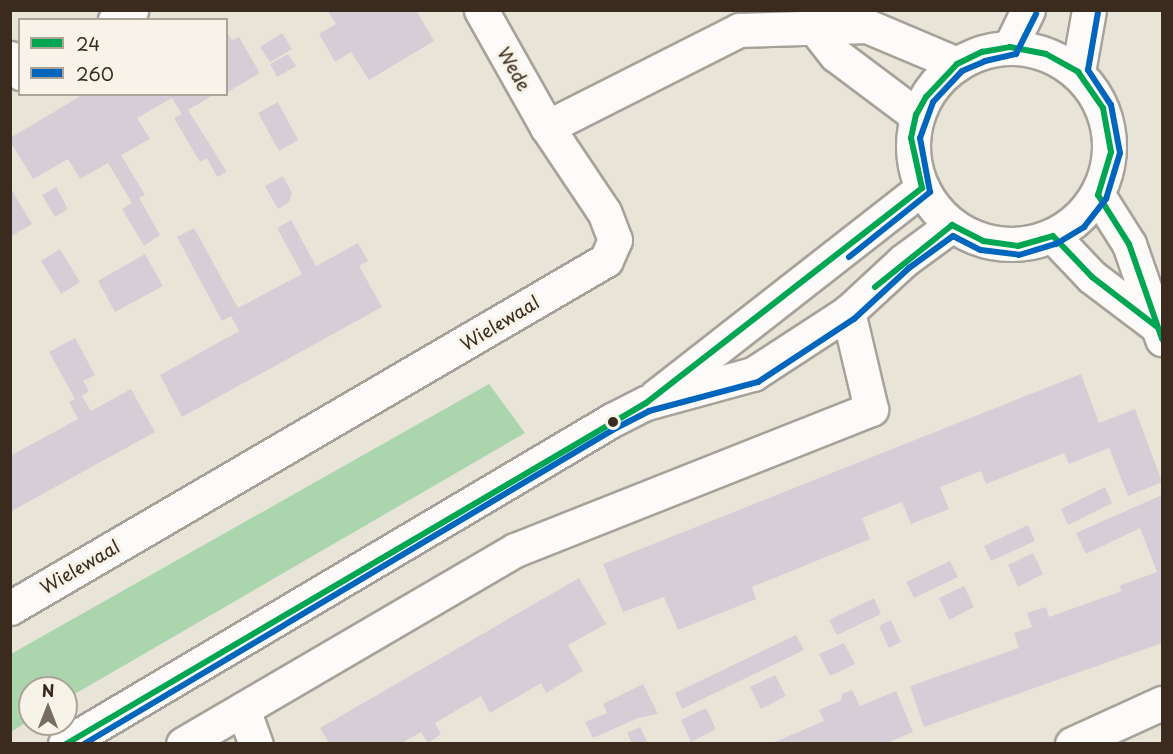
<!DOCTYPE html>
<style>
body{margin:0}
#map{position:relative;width:1173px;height:754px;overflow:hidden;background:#e8e5d8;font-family:"Playpen Sans",sans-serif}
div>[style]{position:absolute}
.green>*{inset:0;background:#aad5ad}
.building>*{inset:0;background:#d5ced7}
.roads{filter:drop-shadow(2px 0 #a7a299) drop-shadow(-2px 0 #a7a299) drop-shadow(0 2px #a7a299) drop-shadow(0 -2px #a7a299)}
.minor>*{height:33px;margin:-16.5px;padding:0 16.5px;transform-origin:16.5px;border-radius:16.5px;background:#fcfbf9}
.major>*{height:33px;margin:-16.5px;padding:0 16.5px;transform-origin:16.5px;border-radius:16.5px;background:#fcfbf9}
.major>.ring{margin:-16.5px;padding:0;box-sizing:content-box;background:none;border:33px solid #fcfbf9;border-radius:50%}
.bus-1>*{height:6px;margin:-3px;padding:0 3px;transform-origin:3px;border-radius:3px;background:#00a651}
.bus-2>*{height:6px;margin:-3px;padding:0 3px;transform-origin:3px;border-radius:3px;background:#0065bd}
.dots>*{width:16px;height:16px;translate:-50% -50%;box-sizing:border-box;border:3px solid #f7f3e8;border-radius:50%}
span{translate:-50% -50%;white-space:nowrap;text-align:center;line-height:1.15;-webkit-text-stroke:6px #f7f3e8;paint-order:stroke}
.street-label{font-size:18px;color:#3b2a1e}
.frame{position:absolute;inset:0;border:12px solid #3b2a1e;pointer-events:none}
.legend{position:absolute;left:18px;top:18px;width:210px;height:78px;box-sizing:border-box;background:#f7f3e8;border:2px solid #aca397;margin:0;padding:8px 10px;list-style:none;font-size:18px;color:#3b2a1e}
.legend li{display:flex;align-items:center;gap:12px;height:30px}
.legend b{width:30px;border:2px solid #aca397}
.north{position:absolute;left:18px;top:676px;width:60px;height:60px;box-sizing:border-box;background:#f7f3e8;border:2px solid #aca397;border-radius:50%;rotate:0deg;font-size:16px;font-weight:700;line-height:24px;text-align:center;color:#3b2a1e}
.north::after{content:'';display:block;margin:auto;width:21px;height:27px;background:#786b5f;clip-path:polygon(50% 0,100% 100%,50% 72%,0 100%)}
</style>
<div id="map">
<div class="green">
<div style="clip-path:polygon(489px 384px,525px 433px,66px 699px,66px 688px,30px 688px,30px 720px,11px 732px,11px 654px)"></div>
</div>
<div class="building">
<div style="clip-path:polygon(327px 10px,416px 10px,434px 41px,369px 80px,351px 52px,335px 62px,319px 34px,336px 24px)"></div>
<div style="clip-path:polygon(226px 30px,232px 40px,239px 37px,260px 73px,226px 93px)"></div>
<div style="clip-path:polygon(282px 33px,292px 49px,270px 62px,260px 47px)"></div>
<div style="clip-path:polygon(288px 54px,296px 66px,277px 77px,270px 64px)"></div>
<div style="clip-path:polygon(84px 94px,215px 94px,188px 110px,227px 172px,217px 177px,207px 158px,200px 162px,174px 118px,182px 114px,172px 98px,137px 118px,150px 139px,121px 155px,145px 195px,139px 198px,160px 235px,144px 246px,122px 209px,132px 203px,108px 163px,80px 179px,68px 159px,33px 179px,10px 141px,10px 138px)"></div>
<div style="clip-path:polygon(278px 102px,298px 140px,279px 151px,258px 113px)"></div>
<div style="clip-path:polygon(283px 176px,292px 193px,289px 202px,278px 209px,265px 186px)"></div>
<div style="clip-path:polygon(10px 187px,32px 224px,10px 237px)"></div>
<div style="clip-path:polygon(56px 187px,68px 209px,55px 217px,42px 195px)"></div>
<div style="clip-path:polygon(291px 220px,316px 266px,358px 243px,368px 261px,359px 266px,382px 307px,182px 417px,160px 375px,239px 331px,231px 316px,222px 321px,177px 237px,194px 228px,238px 308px,302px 274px,277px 228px)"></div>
<div style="clip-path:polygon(60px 249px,80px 282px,61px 294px,41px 261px)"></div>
<div style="clip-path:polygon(145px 254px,163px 286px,115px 312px,98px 281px)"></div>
<div style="clip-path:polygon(75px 338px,95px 375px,83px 381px,89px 391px,82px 396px,91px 411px,131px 389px,155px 432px,10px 512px,10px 456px,78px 419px,69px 402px,75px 399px,49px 352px)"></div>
<div style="clip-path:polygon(1081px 374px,1099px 423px,1135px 409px,1162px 482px,1128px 496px,1109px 448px,1069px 464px,1064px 453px,986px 484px,981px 471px,940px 487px,949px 509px,911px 524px,902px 502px,862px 518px,870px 539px,752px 587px,756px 599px,716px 615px,678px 630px,664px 597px,623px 612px,603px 564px)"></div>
<div style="clip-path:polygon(1105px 487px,1112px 503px,1068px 525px,1061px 509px)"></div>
<div style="clip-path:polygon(1162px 495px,1162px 643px,924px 727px,910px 686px,1019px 648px,1014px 633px,1032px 627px,1027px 613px,1046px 607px,1049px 617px,1122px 591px,1119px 586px,1157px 572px,1140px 528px,1086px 554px,1076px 533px)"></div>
<div style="clip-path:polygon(1028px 525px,1035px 541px,991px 561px,984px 546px)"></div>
<div style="clip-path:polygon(1033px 553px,1043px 574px,1018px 587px,1008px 565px)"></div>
<div style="clip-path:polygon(950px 561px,958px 577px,914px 598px,906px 582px)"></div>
<div style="clip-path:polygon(579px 578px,606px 624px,568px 645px,583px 671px,546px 693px,541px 683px,490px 713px,481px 696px,435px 723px,441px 734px,428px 743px,421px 732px,400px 744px,325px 744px,328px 742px,320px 728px)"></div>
<div style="clip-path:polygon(964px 586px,974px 607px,949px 620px,939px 598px)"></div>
<div style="clip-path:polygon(874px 598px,881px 614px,837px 635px,829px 620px)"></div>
<div style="clip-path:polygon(891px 620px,901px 642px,889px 648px,879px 626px)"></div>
<div style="clip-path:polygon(796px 635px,804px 650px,682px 709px,675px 693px)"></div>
<div style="clip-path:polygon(844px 643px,855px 664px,830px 676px,819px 654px)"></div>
<div style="clip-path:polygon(775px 675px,786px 696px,761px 709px,750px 687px)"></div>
<div style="clip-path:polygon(643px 684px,658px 714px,638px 718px,593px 738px,585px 722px,607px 713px,603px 704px)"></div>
<div style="clip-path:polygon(852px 690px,860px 706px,896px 691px,913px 732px,884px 744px,770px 744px,824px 721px,819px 710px,840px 701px,843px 693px)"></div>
<div style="clip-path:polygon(706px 708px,716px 729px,691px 742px,681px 720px)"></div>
<div style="clip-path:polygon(640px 727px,648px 744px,632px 744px,627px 733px)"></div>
</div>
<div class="roads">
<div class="minor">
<div style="left:481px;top:10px;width:134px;rotate:60.6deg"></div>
<div style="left:115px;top:20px;width:19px;rotate:-32deg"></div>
<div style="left:813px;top:26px;width:37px;rotate:52deg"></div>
<div style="left:836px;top:55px;width:100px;rotate:36.9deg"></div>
<div style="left:10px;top:58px;width:18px;rotate:56deg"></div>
<div style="left:1098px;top:195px;width:58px;rotate:57.7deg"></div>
<div style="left:1129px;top:244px;width:101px;rotate:70.8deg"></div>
<div style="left:1053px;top:236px;width:57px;rotate:46.4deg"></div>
<div style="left:1092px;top:277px;width:83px;rotate:37.1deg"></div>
<div style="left:10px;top:608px;width:690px;rotate:-30.28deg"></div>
<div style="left:606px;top:260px;width:22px;rotate:-66deg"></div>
<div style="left:615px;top:240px;width:30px;rotate:-111deg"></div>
<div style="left:604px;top:212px;width:102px;rotate:-123.8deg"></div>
<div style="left:547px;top:127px;width:215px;rotate:-26.8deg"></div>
<div style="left:739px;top:30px;width:128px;rotate:-1.8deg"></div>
<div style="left:867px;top:26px;width:98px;rotate:22.9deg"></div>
<div style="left:243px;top:709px;width:37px;rotate:70deg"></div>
<div style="left:183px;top:744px;width:385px;rotate:-30.3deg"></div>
<div style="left:515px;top:550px;width:383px;rotate:-21.6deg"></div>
<div style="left:871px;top:409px;width:100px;rotate:-103.3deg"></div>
<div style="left:1072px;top:744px;width:99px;rotate:-24.5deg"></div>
</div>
<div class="major">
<div style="left:1010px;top:47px;width:41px;rotate:-64.1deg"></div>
<div class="ring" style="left:913px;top:48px;width:163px;height:163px"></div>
<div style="left:1078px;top:72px;width:63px;rotate:-79.9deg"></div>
<div style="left:656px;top:396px;width:338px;rotate:-38deg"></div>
<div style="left:65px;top:744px;width:636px;rotate:-30.64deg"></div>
<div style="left:612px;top:420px;width:38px;rotate:-27deg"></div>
<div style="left:646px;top:403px;width:111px;rotate:-15.2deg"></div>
<div style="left:753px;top:374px;width:113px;rotate:-33.1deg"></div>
<div style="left:848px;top:312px;width:75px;rotate:-42.8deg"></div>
<div style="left:903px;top:261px;width:61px;rotate:-36.3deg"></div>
</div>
</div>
<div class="bus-1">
<div style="left:875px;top:287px;width:99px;rotate:-38.8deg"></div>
<div style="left:952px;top:225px;width:35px;rotate:27deg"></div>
<div style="left:983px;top:241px;width:35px;rotate:8deg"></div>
<div style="left:1018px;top:246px;width:36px;rotate:-16deg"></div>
<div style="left:1053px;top:236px;width:57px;rotate:46.4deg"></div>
<div style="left:1092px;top:277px;width:81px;rotate:37.4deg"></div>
<div style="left:66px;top:744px;width:673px;rotate:-30.45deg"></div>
<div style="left:646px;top:403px;width:350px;rotate:-37.9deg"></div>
<div style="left:922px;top:188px;width:51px;rotate:-102.4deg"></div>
<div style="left:911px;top:138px;width:24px;rotate:-78deg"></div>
<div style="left:916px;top:115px;width:21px;rotate:-61deg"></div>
<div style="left:926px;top:97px;width:45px;rotate:-46.8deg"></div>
<div style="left:957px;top:64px;width:28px;rotate:-26deg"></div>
<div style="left:982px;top:52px;width:28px;rotate:-10deg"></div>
<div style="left:1010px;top:47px;width:37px;rotate:11deg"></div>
<div style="left:1046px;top:54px;width:37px;rotate:29deg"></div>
<div style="left:1078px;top:72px;width:44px;rotate:55.2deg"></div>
<div style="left:1103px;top:108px;width:45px;rotate:79.7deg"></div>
<div style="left:1111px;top:152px;width:45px;rotate:106.8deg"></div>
<div style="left:1098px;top:195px;width:58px;rotate:57.7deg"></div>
<div style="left:1129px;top:244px;width:101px;rotate:70.8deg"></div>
</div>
<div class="bus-2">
<div style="left:849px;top:257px;width:104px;rotate:-38.7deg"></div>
<div style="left:930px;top:192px;width:55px;rotate:-100.5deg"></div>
<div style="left:920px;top:138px;width:38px;rotate:-70deg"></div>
<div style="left:933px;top:102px;width:42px;rotate:-46.9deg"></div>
<div style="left:962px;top:71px;width:25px;rotate:-23deg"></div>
<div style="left:985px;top:61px;width:32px;rotate:-13deg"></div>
<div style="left:1016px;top:54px;width:45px;rotate:-63.4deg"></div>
<div style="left:84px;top:744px;width:619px;rotate:-30.71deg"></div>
<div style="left:616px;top:428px;width:37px;rotate:-27deg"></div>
<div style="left:649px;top:411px;width:113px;rotate:-14.9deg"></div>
<div style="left:758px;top:382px;width:115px;rotate:-33.3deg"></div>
<div style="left:854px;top:319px;width:75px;rotate:-42.8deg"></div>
<div style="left:909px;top:268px;width:54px;rotate:-36deg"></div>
<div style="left:953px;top:236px;width:31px;rotate:27deg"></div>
<div style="left:981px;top:250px;width:38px;rotate:7deg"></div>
<div style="left:1019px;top:255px;width:39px;rotate:-17deg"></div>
<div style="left:1056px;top:244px;width:33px;rotate:-31deg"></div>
<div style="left:1084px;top:227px;width:36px;rotate:-52deg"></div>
<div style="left:1106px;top:199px;width:48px;rotate:-73.1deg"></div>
<div style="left:1120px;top:153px;width:49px;rotate:-100.6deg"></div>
<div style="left:1111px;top:105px;width:42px;rotate:-123.3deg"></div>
<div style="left:1088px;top:70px;width:59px;rotate:-80.2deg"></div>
</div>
<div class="dots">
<div style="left:613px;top:422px;background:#3b2a1e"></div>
</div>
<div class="street-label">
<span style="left:514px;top:69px;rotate:60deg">Wede</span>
<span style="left:500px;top:323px;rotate:-31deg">Wielewaal</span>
<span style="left:80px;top:567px;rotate:-30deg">Wielewaal</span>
</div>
<div class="frame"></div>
<ul class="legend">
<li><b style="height:8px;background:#00a651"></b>24</li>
<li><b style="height:8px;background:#0065bd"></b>260</li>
</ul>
<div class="north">N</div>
</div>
